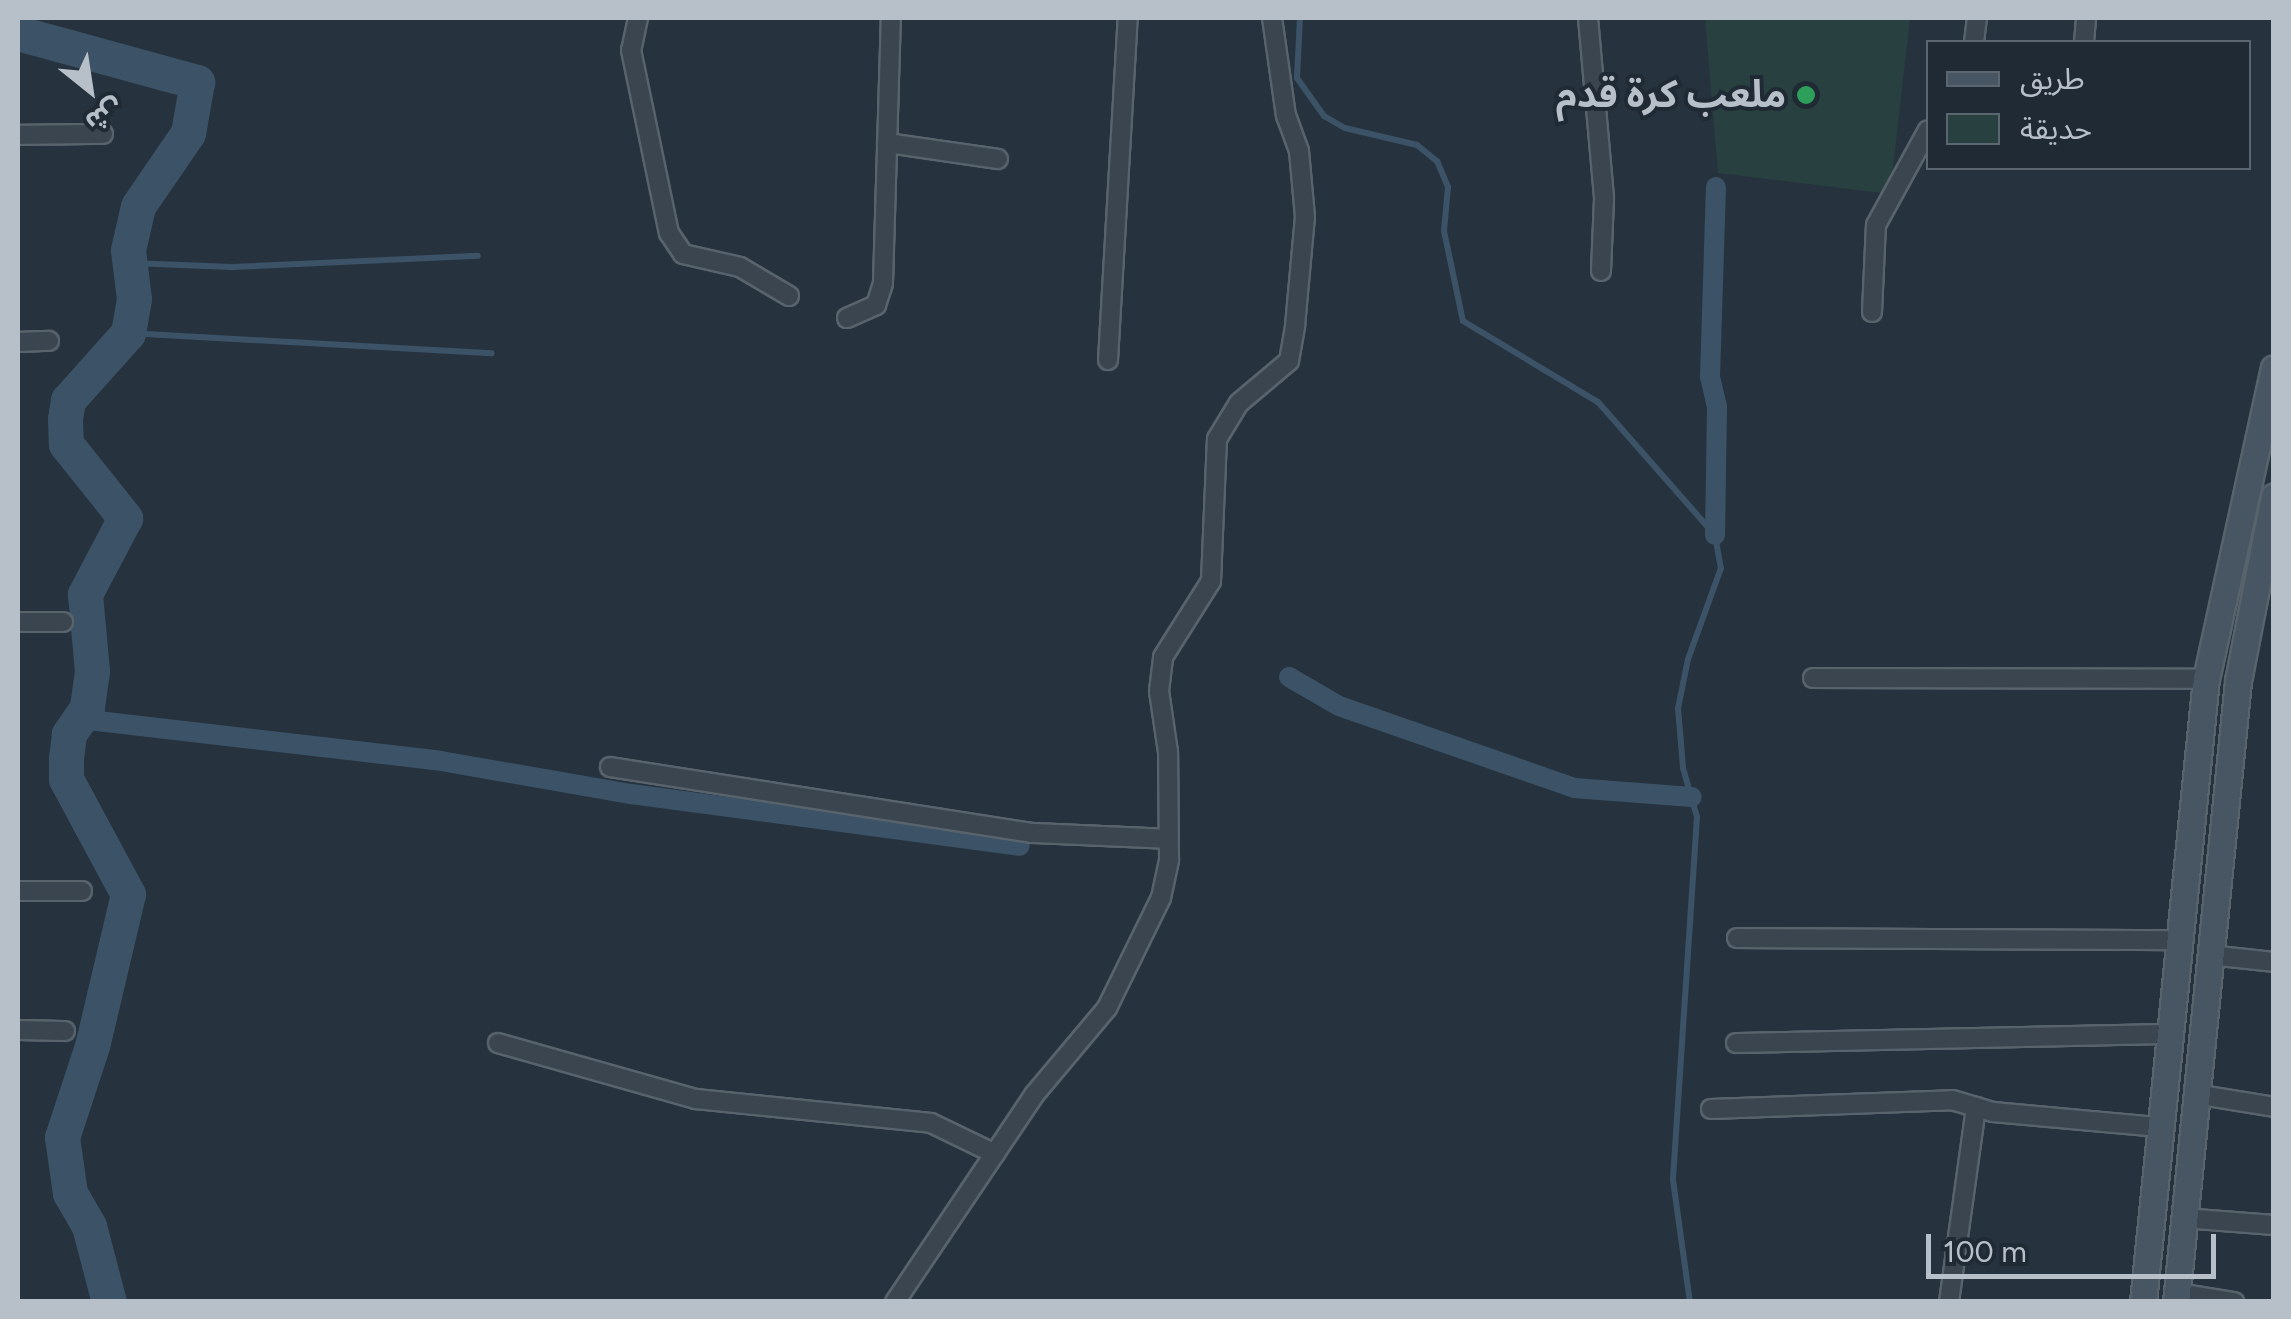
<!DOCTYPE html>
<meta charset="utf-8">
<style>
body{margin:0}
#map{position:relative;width:2291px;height:1319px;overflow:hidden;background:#26333f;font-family:Figtree,"Noto Sans Arabic",sans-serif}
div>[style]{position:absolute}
.green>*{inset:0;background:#284040}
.stream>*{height:6px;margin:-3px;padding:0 3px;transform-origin:3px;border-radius:3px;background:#3c5367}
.canal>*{height:20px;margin:-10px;padding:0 10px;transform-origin:10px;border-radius:10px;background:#3c5367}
.river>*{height:35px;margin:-17.5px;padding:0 17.5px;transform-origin:17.5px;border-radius:17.5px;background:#3c5367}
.roads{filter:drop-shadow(2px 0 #58636c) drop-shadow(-2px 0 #58636c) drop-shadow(0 2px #58636c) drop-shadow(0 -2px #58636c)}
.street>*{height:18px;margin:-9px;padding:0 9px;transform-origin:9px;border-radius:9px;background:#3a454f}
.secondary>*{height:25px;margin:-12.5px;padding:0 12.5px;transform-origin:12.5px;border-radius:12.5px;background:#485562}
.dots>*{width:28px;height:28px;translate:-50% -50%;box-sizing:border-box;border:5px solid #1f2a34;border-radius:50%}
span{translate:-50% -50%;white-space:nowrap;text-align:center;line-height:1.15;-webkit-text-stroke:8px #1f2a34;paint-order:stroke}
.poi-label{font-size:38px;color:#b7c0c9;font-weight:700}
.right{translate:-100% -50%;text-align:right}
.frame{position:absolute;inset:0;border:20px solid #b7c0c9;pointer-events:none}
.legend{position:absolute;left:1926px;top:40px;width:325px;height:130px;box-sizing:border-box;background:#1f2a34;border:2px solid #5c6670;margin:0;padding:12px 18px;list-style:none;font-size:30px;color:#b7c0c9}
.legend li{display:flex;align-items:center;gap:20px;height:50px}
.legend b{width:50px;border:2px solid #5c6670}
.north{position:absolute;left:40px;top:40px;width:100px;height:100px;-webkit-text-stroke:8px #1f2a34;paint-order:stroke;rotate:150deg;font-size:28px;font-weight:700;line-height:40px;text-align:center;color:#b7c0c9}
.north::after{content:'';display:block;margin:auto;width:35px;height:45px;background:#b7c0c9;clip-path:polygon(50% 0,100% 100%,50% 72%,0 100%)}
.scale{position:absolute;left:1926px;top:1234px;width:290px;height:45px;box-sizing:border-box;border:5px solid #b7c0c9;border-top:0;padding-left:12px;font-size:30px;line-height:35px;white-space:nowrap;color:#b7c0c9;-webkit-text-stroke:8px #1f2a34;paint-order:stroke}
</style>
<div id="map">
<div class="green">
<div style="clip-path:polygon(1705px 18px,1910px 18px,1890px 194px,1718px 173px)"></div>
</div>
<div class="stream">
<div style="left:1300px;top:18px;width:60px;rotate:92.9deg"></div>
<div style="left:1297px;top:78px;width:47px;rotate:54.6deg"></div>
<div style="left:1324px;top:116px;width:24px;rotate:30deg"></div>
<div style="left:1345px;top:128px;width:74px;rotate:13.3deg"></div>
<div style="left:1417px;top:145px;width:26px;rotate:39deg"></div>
<div style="left:1437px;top:161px;width:28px;rotate:67deg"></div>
<div style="left:1448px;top:187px;width:44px;rotate:95.2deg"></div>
<div style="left:1444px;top:231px;width:92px;rotate:78.1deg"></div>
<div style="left:1463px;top:321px;width:157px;rotate:31deg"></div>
<div style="left:1598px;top:402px;width:177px;rotate:48.7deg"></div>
<div style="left:1715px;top:535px;width:34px;rotate:80deg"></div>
<div style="left:1721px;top:568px;width:97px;rotate:109.9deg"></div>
<div style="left:1688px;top:659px;width:50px;rotate:101.5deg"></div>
<div style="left:1678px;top:708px;width:60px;rotate:85.2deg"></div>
<div style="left:1683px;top:768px;width:51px;rotate:74.1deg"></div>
<div style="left:1697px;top:817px;width:364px;rotate:93.8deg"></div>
<div style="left:1673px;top:1180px;width:123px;rotate:82.1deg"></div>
<div style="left:130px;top:263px;width:102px;rotate:2.2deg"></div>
<div style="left:232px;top:267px;width:246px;rotate:-2.6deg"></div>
<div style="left:128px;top:333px;width:364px;rotate:3.2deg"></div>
</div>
<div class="canal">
<div style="left:1715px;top:535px;width:128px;rotate:-89.1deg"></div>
<div style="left:1717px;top:407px;width:31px;rotate:-103deg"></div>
<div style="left:1710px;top:377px;width:190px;rotate:-88.2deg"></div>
<div style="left:1289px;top:677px;width:58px;rotate:30.1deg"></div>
<div style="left:1339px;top:706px;width:249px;rotate:19.2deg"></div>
<div style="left:1574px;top:788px;width:118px;rotate:4.4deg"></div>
<div style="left:80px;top:719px;width:363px;rotate:6.6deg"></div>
<div style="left:441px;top:761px;width:193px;rotate:9.9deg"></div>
<div style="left:631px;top:794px;width:392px;rotate:7.6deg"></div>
</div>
<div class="river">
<div style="left:18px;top:33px;width:186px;rotate:15.3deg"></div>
<div style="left:197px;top:82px;width:52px;rotate:100deg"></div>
<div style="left:188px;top:133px;width:88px;rotate:124.4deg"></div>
<div style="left:138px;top:206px;width:45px;rotate:102.8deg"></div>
<div style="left:128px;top:250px;width:49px;rotate:83deg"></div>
<div style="left:134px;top:299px;width:35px;rotate:100deg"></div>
<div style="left:128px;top:333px;width:90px;rotate:131.8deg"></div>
<div style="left:68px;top:400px;width:19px;rotate:99deg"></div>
<div style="left:65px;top:419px;width:25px;rotate:88deg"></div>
<div style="left:66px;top:444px;width:95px;rotate:51.4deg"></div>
<div style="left:125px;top:518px;width:86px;rotate:117.8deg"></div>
<div style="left:85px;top:594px;width:77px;rotate:84.8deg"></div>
<div style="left:92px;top:671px;width:37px;rotate:98deg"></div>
<div style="left:87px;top:708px;width:32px;rotate:125deg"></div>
<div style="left:69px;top:734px;width:24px;rotate:97deg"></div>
<div style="left:66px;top:758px;width:21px;rotate:90deg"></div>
<div style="left:66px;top:779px;width:131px;rotate:61.7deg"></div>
<div style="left:128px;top:894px;width:156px;rotate:103.3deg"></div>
<div style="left:92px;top:1046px;width:96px;rotate:108.2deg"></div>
<div style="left:62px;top:1137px;width:57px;rotate:81.9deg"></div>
<div style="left:70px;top:1193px;width:38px;rotate:60deg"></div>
<div style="left:89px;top:1226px;width:79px;rotate:75.3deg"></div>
</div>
<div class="roads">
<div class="street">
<div style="left:638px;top:18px;width:33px;rotate:102deg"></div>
<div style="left:631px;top:50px;width:187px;rotate:78.3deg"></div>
<div style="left:669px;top:233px;width:25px;rotate:56deg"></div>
<div style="left:683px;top:254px;width:58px;rotate:12.8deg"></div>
<div style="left:740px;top:267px;width:57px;rotate:30.6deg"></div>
<div style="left:1588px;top:18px;width:182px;rotate:84.9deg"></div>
<div style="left:1604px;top:199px;width:72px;rotate:92.4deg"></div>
<div style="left:1974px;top:42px;width:24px;rotate:-83deg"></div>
<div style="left:2084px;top:42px;width:24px;rotate:-85deg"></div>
<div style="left:18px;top:135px;width:85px;rotate:-0.7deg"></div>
<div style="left:887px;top:143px;width:112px;rotate:8.2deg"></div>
<div style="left:1872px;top:312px;width:87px;rotate:-87.4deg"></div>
<div style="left:1876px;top:225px;width:108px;rotate:-61.3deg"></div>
<div style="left:847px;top:318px;width:32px;rotate:-24deg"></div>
<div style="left:876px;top:305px;width:23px;rotate:-72deg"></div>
<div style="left:883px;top:283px;width:265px;rotate:-88.3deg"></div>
<div style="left:18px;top:342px;width:31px;rotate:-2deg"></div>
<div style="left:1108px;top:360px;width:343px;rotate:-86.7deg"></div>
<div style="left:18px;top:622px;width:45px"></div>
<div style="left:1813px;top:678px;width:393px;rotate:0.1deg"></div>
<div style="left:610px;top:767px;width:427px;rotate:8.9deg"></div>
<div style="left:1032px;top:833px;width:136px;rotate:2.5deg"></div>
<div style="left:18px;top:891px;width:64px"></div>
<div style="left:1737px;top:938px;width:441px;rotate:0.3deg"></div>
<div style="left:2209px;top:955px;width:65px;rotate:6.1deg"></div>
<div style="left:18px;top:1030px;width:47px;rotate:1.2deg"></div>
<div style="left:498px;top:1043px;width:206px;rotate:15.8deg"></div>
<div style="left:696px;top:1099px;width:236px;rotate:5.8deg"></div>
<div style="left:931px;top:1123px;width:71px;rotate:25.8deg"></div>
<div style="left:1736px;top:1043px;width:432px;rotate:-1.2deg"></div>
<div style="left:2195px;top:1094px;width:80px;rotate:9.3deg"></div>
<div style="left:1711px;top:1109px;width:241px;rotate:-2.1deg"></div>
<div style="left:1952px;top:1100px;width:43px;rotate:16.3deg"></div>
<div style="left:1993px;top:1112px;width:167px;rotate:5.2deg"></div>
<div style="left:2183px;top:1218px;width:91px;rotate:4.4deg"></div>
<div style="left:2177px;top:1293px;width:58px;rotate:9deg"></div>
<div style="left:895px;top:1302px;width:249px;rotate:-56.1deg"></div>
<div style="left:1034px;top:1095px;width:114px;rotate:-50deg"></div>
<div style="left:1107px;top:1008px;width:123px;rotate:-63.9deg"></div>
<div style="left:1161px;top:898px;width:40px;rotate:-78deg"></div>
<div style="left:1169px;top:859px;width:107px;rotate:-90.5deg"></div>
<div style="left:1168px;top:752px;width:62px;rotate:-98.4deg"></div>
<div style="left:1159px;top:691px;width:34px;rotate:-83deg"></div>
<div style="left:1163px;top:657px;width:90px;rotate:-57.7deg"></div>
<div style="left:1211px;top:581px;width:142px;rotate:-87.6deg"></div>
<div style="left:1217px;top:439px;width:42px;rotate:-58.6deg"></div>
<div style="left:1239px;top:403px;width:65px;rotate:-40deg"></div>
<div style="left:1289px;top:361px;width:36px;rotate:-80deg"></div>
<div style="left:1295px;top:326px;width:109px;rotate:-84.8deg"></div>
<div style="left:1305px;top:217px;width:66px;rotate:-95.2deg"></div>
<div style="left:1299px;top:151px;width:37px;rotate:-110deg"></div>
<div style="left:1286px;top:116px;width:99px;rotate:-98.1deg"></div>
<div style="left:1949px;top:1302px;width:197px;rotate:-82.1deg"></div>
</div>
<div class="secondary">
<div style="left:2143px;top:1302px;width:626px;rotate:-84.23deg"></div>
<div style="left:2206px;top:679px;width:318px;rotate:-77.7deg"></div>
<div style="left:2176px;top:1302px;width:624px;rotate:-84.3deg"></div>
<div style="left:2238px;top:681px;width:188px;rotate:-79deg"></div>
</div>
</div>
<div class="dots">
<div style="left:1806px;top:95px;background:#2e9e5b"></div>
</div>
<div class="poi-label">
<span class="right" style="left:1786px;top:95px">ملعب كرة قدم</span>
</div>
<div class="frame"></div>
<ul class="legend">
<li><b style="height:12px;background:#485562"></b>طريق</li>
<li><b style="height:28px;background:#284040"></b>حديقة</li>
</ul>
<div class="north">ش</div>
<div class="scale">100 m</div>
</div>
